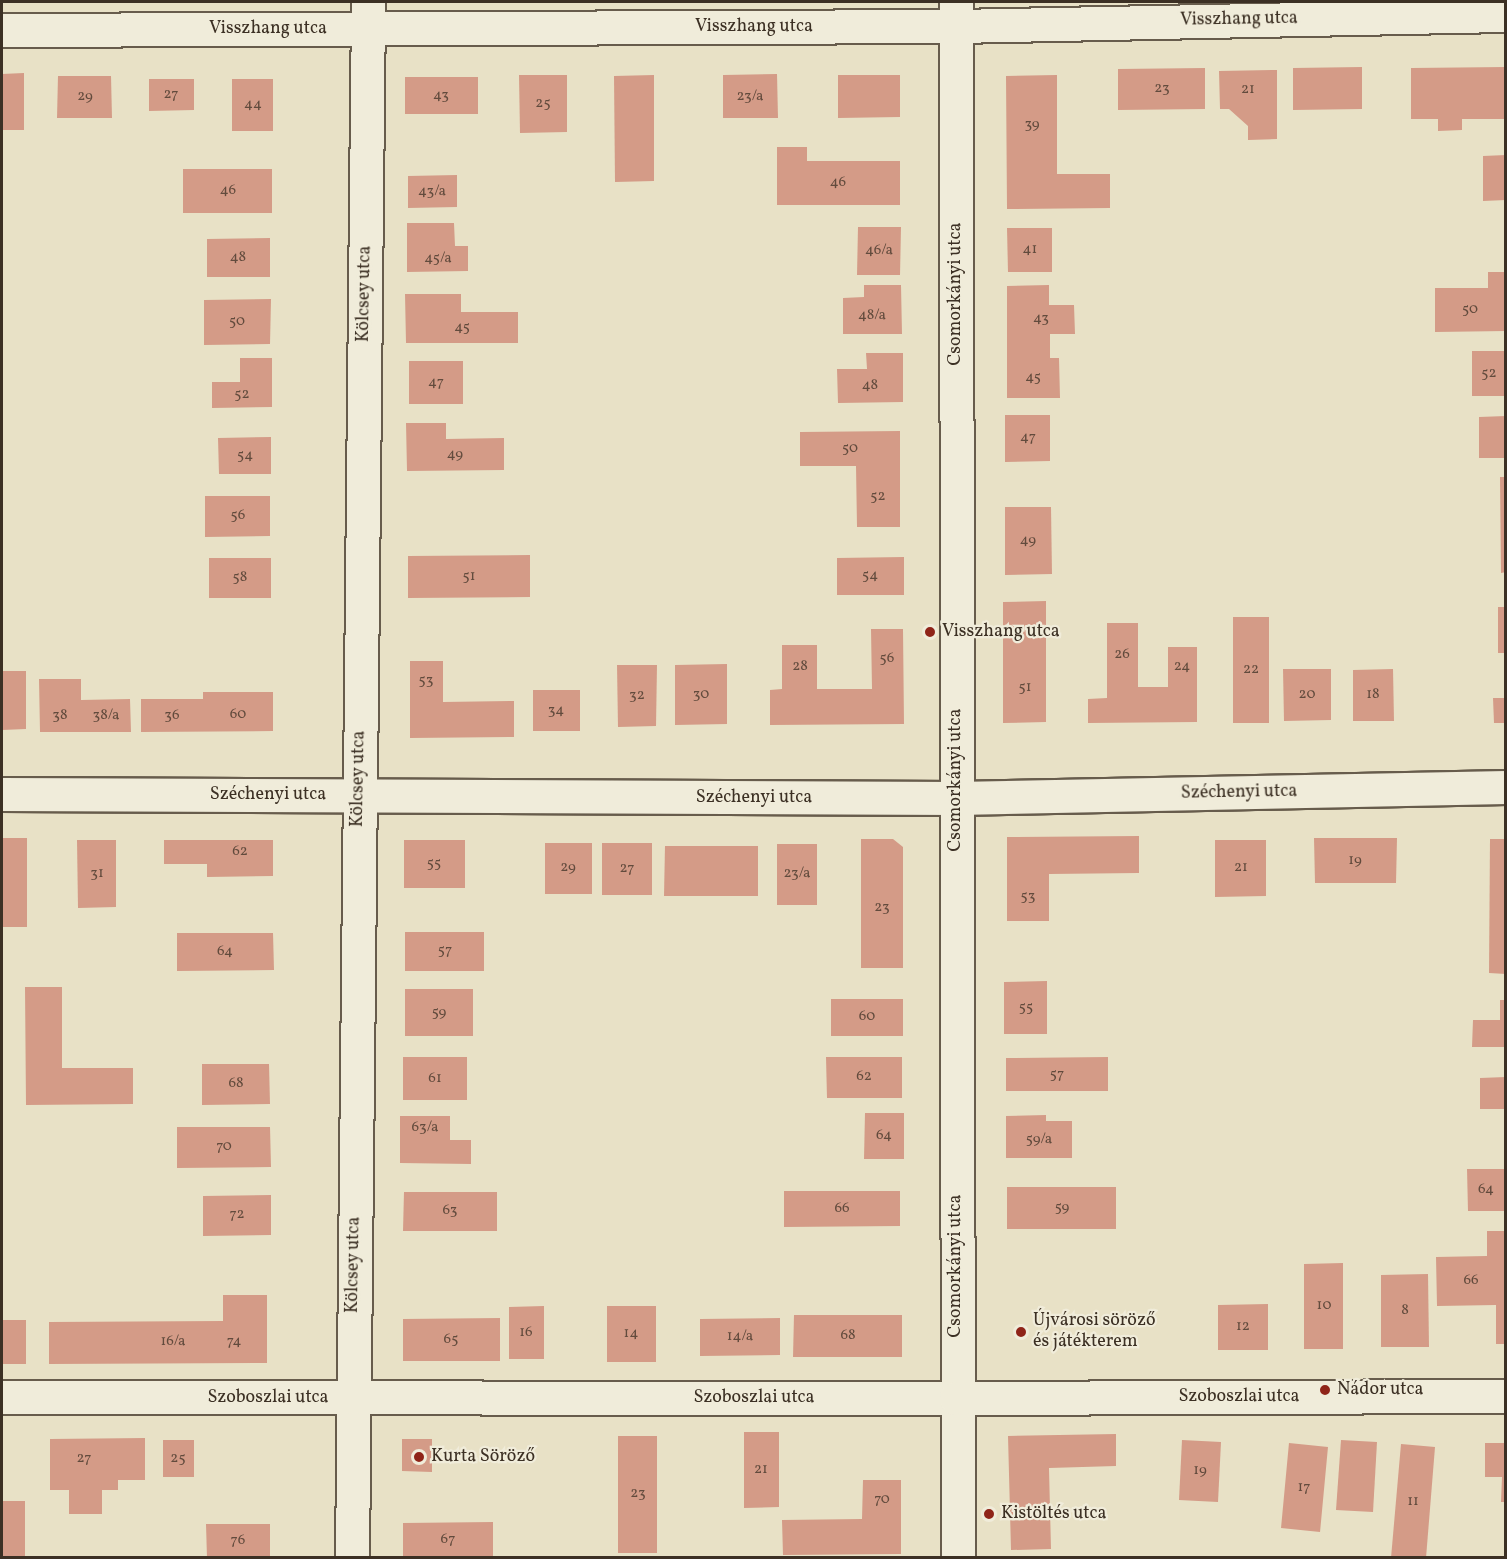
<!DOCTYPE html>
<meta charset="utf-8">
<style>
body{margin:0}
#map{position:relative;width:1507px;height:1559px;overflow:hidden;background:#e8e1c6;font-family:Vollkorn,serif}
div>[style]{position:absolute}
.building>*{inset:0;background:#d49b87}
.roads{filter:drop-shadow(2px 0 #675c4c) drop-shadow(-2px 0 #675c4c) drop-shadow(0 2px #675c4c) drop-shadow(0 -2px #675c4c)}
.street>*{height:33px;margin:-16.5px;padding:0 16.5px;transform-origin:16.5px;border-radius:16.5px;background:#f0ecda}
.secondary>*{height:33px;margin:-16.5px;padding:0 16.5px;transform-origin:16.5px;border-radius:16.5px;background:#f0ecda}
.dots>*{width:16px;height:16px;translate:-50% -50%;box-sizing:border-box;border:3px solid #f0ecda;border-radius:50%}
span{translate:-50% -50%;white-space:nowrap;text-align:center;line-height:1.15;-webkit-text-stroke:4.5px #f0ecda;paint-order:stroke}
.number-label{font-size:15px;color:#624b3d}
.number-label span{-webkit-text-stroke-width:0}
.street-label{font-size:18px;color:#3c3024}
.poi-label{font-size:18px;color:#3c3024}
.left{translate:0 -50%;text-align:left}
.frame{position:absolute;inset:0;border:3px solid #3c3024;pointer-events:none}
</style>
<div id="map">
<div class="building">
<div style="clip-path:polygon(1362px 67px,1362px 109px,1293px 110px,1293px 68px)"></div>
<div style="clip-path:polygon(1506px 67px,1506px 119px,1462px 119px,1462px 130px,1438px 131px,1438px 119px,1411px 119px,1411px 68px)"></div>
<div style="clip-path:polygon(1205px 68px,1205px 109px,1118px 110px,1118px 69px)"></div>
<div style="clip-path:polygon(1277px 70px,1277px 139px,1248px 140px,1248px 126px,1229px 109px,1220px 109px,1219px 71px)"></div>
<div style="clip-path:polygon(24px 73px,24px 130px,2px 130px,2px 74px)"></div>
<div style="clip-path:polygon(777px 74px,778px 118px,723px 118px,723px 75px)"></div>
<div style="clip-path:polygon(519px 75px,567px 75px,567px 132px,520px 133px)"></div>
<div style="clip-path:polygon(654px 75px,654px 181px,615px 182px,614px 76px)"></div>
<div style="clip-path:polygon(838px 75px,900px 75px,900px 117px,838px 118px)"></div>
<div style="clip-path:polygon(1057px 75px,1057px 174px,1110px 174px,1110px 208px,1007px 209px,1006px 76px)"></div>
<div style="clip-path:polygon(58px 76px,111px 76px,112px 118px,57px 118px)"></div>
<div style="clip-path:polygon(405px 77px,478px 77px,478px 114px,405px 114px)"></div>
<div style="clip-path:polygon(149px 79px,194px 79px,194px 110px,149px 111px)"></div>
<div style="clip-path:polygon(232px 79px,273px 79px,273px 131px,232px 131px)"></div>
<div style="clip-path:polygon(777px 147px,807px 147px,807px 161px,900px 161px,900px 205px,777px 205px)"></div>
<div style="clip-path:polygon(1506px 155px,1506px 200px,1483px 201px,1483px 156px)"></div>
<div style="clip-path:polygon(183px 169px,272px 169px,272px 213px,183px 213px)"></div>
<div style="clip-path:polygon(457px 175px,457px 207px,408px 208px,408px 176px)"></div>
<div style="clip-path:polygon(407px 223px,454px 223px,455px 246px,468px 246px,468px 271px,407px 272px)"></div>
<div style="clip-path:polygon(858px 227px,901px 227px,900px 275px,857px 275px)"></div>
<div style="clip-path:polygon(1007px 228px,1052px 228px,1052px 272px,1008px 272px)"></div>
<div style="clip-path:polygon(270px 238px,270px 277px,207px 277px,207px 239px)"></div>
<div style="clip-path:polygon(1488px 272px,1506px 272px,1506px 331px,1435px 332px,1435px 288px,1488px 288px)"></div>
<div style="clip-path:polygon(864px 285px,901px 285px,902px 334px,843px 334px,843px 298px,864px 297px)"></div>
<div style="clip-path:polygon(1049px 285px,1049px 305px,1074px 305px,1075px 334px,1050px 334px,1050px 358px,1059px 358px,1060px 398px,1007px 398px,1007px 286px)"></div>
<div style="clip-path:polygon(405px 294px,461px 294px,461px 312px,518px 312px,518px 343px,406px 343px)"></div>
<div style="clip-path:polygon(271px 299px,270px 344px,204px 345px,204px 300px)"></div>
<div style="clip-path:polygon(1472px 351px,1506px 351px,1506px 396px,1472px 396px)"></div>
<div style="clip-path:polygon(866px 353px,903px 353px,903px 402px,838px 403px,837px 369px,867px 369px)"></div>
<div style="clip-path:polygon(240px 358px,272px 358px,272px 407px,212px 408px,212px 382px,240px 382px)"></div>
<div style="clip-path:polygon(409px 361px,463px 361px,463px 404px,409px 404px)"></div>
<div style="clip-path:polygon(1005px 415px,1050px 415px,1050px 461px,1005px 462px)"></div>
<div style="clip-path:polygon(1506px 416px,1506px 458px,1479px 458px,1479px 417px)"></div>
<div style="clip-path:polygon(406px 423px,446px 423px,446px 439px,504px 438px,504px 470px,407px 471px)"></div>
<div style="clip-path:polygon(900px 431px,900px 527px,857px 527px,856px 466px,800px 466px,800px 432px)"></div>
<div style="clip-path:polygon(271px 437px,271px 474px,219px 474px,218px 438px)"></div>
<div style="clip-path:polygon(1500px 477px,1506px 477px,1506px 572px,1501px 573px)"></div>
<div style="clip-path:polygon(205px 496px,270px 496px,270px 536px,205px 537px)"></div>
<div style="clip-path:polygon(1005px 507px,1051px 507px,1052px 574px,1005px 575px)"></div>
<div style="clip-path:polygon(530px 555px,530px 597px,408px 598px,408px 556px)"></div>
<div style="clip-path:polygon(904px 557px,904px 595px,837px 595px,837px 558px)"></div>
<div style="clip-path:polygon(209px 558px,271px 558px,271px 598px,209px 598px)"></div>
<div style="clip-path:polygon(1046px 601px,1046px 722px,1003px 723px,1003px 602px)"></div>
<div style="clip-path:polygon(1498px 607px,1506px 607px,1506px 653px,1498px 653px)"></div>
<div style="clip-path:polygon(1233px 617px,1269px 617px,1269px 723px,1233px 723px)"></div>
<div style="clip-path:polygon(1107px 623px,1138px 623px,1138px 687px,1168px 687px,1168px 647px,1197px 647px,1197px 722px,1088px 723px,1088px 699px,1107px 698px)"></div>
<div style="clip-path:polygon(871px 629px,903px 629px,904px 724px,770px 725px,770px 690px,782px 689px,782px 645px,817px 645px,817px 689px,872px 689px)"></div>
<div style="clip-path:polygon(410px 661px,443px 661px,443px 702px,514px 701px,514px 737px,410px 738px)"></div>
<div style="clip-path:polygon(727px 664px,727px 724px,675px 725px,675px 665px)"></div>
<div style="clip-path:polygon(617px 665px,657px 665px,656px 726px,618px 727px)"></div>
<div style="clip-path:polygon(1283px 669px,1331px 669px,1331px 720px,1284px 721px)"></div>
<div style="clip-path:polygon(1393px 669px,1394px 721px,1353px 721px,1353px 670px)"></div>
<div style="clip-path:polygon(2px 671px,26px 671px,26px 729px,2px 730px)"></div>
<div style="clip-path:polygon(39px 679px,81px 679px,81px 700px,130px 699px,131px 732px,40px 732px)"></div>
<div style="clip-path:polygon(533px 690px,580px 690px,580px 731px,533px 731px)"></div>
<div style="clip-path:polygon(203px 692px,273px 692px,273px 731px,141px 732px,141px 699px,203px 699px)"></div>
<div style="clip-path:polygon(1493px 698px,1506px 698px,1506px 723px,1494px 723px)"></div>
<div style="clip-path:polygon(1139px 836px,1139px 873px,1049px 874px,1049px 921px,1007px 921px,1007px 837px)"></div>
<div style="clip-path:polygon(2px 838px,27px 838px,27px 927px,2px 927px)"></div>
<div style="clip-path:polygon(1314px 838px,1397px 838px,1396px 883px,1315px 883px)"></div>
<div style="clip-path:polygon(861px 839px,893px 839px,903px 847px,903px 968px,861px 968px)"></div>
<div style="clip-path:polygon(1490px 839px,1506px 839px,1506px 974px,1489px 973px)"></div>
<div style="clip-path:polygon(77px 840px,116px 840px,116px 907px,78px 908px)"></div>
<div style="clip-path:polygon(164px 840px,273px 840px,273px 876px,207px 877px,207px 864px,164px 864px)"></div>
<div style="clip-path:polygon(404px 840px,465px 840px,465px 888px,404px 888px)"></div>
<div style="clip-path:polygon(1215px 840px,1266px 840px,1266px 896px,1215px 897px)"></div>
<div style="clip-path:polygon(545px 843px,592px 843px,592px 894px,545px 894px)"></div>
<div style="clip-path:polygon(602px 843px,652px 843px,652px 895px,602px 895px)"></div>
<div style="clip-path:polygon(777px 844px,817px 844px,817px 905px,777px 905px)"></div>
<div style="clip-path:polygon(665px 846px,758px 846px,758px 896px,664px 896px)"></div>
<div style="clip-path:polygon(405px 932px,484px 932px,484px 971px,405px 971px)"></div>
<div style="clip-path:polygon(177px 933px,273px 933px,274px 970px,177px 971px)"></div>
<div style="clip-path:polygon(1047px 981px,1047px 1034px,1004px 1034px,1004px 982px)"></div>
<div style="clip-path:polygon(25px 987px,62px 987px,62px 1068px,133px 1068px,133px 1104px,26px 1105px)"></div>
<div style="clip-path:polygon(405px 989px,473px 989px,473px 1036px,405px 1036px)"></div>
<div style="clip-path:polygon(831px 999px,903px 999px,903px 1036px,831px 1036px)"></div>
<div style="clip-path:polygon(1500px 1000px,1506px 1000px,1506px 1047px,1472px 1047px,1473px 1020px,1500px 1020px)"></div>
<div style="clip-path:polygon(403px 1057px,467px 1057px,467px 1100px,403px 1100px)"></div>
<div style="clip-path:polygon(826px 1057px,902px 1057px,902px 1098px,827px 1098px)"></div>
<div style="clip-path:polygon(1108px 1057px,1108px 1091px,1006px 1091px,1006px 1058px)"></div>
<div style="clip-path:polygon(202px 1064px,269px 1064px,270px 1104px,202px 1105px)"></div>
<div style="clip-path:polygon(1506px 1077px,1506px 1109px,1480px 1109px,1480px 1078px)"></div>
<div style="clip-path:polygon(865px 1113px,904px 1113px,904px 1159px,864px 1159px)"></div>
<div style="clip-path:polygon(1046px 1115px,1046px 1121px,1072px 1121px,1072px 1158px,1006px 1158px,1006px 1116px)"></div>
<div style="clip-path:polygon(400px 1116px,450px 1116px,450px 1140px,471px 1140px,471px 1164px,400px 1163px)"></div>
<div style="clip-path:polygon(177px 1127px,270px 1127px,271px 1167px,177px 1168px)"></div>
<div style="clip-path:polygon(1467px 1169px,1506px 1169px,1506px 1211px,1468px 1211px)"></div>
<div style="clip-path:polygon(1007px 1187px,1116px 1187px,1116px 1229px,1007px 1229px)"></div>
<div style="clip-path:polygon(784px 1191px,900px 1191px,900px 1226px,784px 1227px)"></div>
<div style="clip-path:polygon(404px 1192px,497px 1192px,497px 1231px,403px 1231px)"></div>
<div style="clip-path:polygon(271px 1195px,271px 1235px,203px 1236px,203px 1196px)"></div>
<div style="clip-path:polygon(1487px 1231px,1506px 1231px,1506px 1344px,1496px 1344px,1496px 1305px,1437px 1306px,1436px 1257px,1487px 1256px)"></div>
<div style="clip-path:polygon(1343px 1263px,1343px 1349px,1304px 1349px,1304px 1264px)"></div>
<div style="clip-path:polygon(1428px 1274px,1429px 1347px,1381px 1347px,1381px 1275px)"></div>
<div style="clip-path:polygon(223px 1295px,267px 1295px,267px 1363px,49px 1364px,49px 1322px,223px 1321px)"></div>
<div style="clip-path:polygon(1268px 1304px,1268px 1350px,1218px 1350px,1218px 1305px)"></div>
<div style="clip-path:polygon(544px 1306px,544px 1359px,509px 1359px,509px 1307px)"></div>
<div style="clip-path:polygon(607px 1306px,656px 1306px,656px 1362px,607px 1362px)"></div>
<div style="clip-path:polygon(794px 1315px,902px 1315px,902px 1357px,793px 1357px)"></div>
<div style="clip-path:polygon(500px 1318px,500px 1361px,403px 1361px,403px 1319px)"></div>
<div style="clip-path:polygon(780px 1318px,780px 1355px,700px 1356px,700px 1319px)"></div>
<div style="clip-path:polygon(2px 1320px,26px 1320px,26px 1364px,2px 1364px)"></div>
<div style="clip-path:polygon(744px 1432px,779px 1432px,779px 1507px,744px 1508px)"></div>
<div style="clip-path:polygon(1116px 1434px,1116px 1466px,1049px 1468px,1051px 1549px,1011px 1550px,1008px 1436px)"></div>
<div style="clip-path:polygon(618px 1436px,657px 1436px,657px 1553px,618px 1553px)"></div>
<div style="clip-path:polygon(145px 1438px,145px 1480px,118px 1480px,118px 1490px,102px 1490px,102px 1514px,69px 1514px,69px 1490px,50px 1490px,50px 1439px)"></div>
<div style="clip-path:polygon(402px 1439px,432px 1439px,432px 1472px,402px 1471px)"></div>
<div style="clip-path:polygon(163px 1440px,194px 1440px,194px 1477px,163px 1477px)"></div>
<div style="clip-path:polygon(1182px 1440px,1221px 1442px,1218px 1502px,1179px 1500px)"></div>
<div style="clip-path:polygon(1341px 1440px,1377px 1442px,1373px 1512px,1336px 1510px)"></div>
<div style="clip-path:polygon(1289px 1443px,1328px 1447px,1320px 1532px,1281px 1528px)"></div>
<div style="clip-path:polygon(1485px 1443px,1506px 1443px,1506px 1502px,1501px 1502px,1502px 1477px,1485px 1477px)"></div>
<div style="clip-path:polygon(1401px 1444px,1435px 1447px,1426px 1558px,1391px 1558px)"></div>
<div style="clip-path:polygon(863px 1480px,901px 1480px,901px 1554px,783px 1555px,782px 1520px,862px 1519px)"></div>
<div style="clip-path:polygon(2px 1501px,25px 1501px,25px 1558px,2px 1558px)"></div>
<div style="clip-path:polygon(493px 1522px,493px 1558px,403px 1558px,403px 1523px)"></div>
<div style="clip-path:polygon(206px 1524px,270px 1524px,270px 1558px,207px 1558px)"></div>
</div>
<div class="roads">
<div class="street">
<div style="left:2px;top:30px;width:954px;rotate:-0.24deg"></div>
<div style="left:956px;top:26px;width:550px;rotate:-1.15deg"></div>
<div style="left:2px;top:794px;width:954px;rotate:0.24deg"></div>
<div style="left:956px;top:798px;width:550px;rotate:-1.15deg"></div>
<div style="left:2px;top:1397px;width:954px;rotate:0.06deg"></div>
<div style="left:352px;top:1558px;width:1556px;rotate:-89.41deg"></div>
</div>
<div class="secondary">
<div style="left:956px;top:2px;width:1556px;rotate:89.93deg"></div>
<div style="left:956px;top:1398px;width:550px;rotate:-0.21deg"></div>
</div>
</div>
<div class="dots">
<div style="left:930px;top:632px;background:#8f2418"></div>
<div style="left:1021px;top:1332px;background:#8f2418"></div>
<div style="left:1325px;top:1390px;background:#8f2418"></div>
<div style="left:419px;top:1457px;background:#8f2418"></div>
<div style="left:989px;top:1514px;background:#8f2418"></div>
</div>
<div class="number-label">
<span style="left:1162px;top:89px">23</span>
<span style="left:1248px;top:90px">21</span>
<span style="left:171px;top:95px">27</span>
<span style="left:441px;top:96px">43</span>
<span style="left:85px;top:97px">29</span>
<span style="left:750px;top:97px">23/a</span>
<span style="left:543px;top:104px">25</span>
<span style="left:253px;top:105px">44</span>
<span style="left:1032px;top:125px">39</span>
<span style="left:838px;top:183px">46</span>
<span style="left:228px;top:191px">46</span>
<span style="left:432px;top:192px">43/a</span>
<span style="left:1030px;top:250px">41</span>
<span style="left:879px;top:251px">46/a</span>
<span style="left:238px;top:258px">48</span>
<span style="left:438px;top:259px">45/a</span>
<span style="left:1470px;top:310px">50</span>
<span style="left:872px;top:316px">48/a</span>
<span style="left:1041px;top:319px">43</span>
<span style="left:237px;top:322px">50</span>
<span style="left:462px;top:328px">45</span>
<span style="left:1489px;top:374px">52</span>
<span style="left:1033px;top:378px">45</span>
<span style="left:436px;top:383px">47</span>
<span style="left:870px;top:386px">48</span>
<span style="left:242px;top:395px">52</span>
<span style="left:1028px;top:438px">47</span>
<span style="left:850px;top:449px">50</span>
<span style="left:455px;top:455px">49</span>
<span style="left:245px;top:456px">54</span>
<span style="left:878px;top:497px">52</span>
<span style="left:238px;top:516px">56</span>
<span style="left:1028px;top:541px">49</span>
<span style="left:870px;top:576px">54</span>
<span style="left:469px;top:577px">51</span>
<span style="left:240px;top:578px">58</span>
<span style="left:1122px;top:655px">26</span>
<span style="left:887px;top:659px">56</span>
<span style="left:800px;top:667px">28</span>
<span style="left:1182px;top:667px">24</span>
<span style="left:1251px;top:670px">22</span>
<span style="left:426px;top:681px">53</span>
<span style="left:1025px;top:688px">51</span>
<span style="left:701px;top:695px">30</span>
<span style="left:1307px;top:695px">20</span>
<span style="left:1373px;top:695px">18</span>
<span style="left:637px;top:696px">32</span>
<span style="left:556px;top:711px">34</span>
<span style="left:238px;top:715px">60</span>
<span style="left:60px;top:716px">38</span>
<span style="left:106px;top:716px">38/a</span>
<span style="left:172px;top:716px">36</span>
<span style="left:240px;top:852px">62</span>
<span style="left:1355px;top:861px">19</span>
<span style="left:434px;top:864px">55</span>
<span style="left:568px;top:868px">29</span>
<span style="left:1241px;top:868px">21</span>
<span style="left:627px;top:869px">27</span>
<span style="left:97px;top:874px">31</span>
<span style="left:797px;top:874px">23/a</span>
<span style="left:1028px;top:897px">53</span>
<span style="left:882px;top:908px">23</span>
<span style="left:445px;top:951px">57</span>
<span style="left:225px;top:952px">64</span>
<span style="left:1026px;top:1008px">55</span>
<span style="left:439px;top:1013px">59</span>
<span style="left:867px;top:1017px">60</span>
<span style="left:1057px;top:1075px">57</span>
<span style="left:864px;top:1077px">62</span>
<span style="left:435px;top:1079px">61</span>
<span style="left:236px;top:1084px">68</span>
<span style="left:425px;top:1128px">63/a</span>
<span style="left:884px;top:1136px">64</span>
<span style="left:1039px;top:1140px">59/a</span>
<span style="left:224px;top:1147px">70</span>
<span style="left:1486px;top:1190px">64</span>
<span style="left:1062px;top:1208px">59</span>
<span style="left:842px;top:1209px">66</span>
<span style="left:450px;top:1211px">63</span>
<span style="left:237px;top:1215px">72</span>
<span style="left:1471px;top:1281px">66</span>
<span style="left:1324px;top:1306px">10</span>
<span style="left:1405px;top:1311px">8</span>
<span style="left:1243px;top:1327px">12</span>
<span style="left:526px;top:1333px">16</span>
<span style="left:631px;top:1334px">14</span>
<span style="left:848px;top:1336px">68</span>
<span style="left:740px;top:1337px">14/a</span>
<span style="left:451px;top:1340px">65</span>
<span style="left:173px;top:1342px">16/a</span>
<span style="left:234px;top:1342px">74</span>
<span style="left:84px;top:1459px">27</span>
<span style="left:178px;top:1459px">25</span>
<span style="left:761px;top:1470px">21</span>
<span style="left:1200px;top:1471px">19</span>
<span style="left:1304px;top:1488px">17</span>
<span style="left:638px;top:1494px">23</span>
<span style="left:882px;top:1500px">70</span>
<span style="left:1413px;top:1502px">11</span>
<span style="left:448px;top:1540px">67</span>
<span style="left:238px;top:1541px">76</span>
</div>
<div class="street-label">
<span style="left:1239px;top:20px;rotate:-1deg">Visszhang utca</span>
<span style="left:754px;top:27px">Visszhang utca</span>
<span style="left:268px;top:29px">Visszhang utca</span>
<span style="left:365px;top:294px;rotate:-89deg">Kölcsey utca</span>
<span style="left:956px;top:294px;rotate:-90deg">Csomorkányi utca</span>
<span style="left:359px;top:779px;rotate:-89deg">Kölcsey utca</span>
<span style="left:956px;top:780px;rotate:-90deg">Csomorkányi utca</span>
<span style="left:1239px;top:793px;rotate:-1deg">Széchenyi utca</span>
<span style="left:268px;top:795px">Széchenyi utca</span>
<span style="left:754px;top:798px">Széchenyi utca</span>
<span style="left:354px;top:1265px;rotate:-89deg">Kölcsey utca</span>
<span style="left:956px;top:1266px;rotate:-90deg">Csomorkányi utca</span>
<span style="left:1239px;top:1397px">Szoboszlai utca</span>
<span style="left:268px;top:1398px">Szoboszlai utca</span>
<span style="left:754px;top:1398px">Szoboszlai utca</span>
</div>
<div class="poi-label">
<span class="left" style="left:942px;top:632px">Visszhang utca</span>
<span class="left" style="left:1033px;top:1332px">Újvárosi söröző<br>és játékterem</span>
<span class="left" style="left:1337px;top:1390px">Nádor utca</span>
<span class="left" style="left:431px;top:1457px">Kurta Söröző</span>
<span class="left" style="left:1001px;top:1514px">Kistöltés utca</span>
</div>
<div class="frame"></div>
</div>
